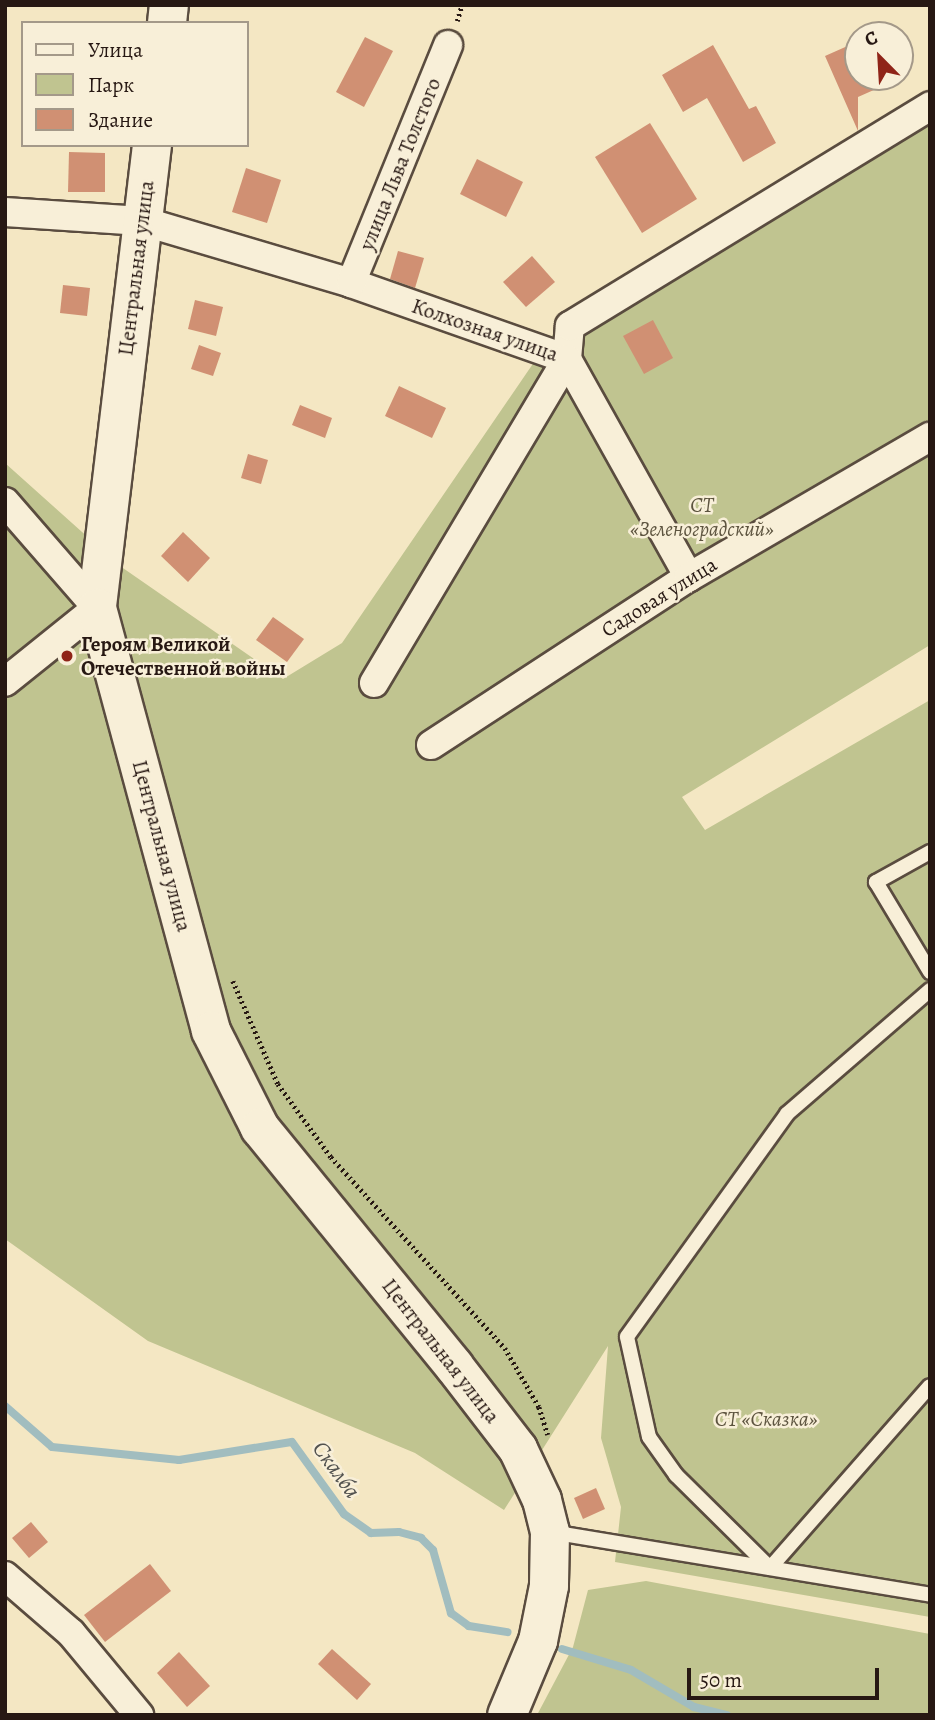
<!DOCTYPE html>
<meta charset="utf-8">
<style>
body{margin:0}
#map{position:relative;width:935px;height:1720px;overflow:hidden;background:#f4e7c3;font-family:Alegreya,serif}
div>[style]{position:absolute}
.green>*{inset:0;background:#c0c490}
.stream>*{height:8px;margin:-4px;padding:0 4px;transform-origin:4px;border-radius:4px;background:#a1bdbf}
.building>*{inset:0;background:#d09073}
.path>*{height:4.5px;margin-top:-2.25px;transform-origin:0;background:repeating-linear-gradient(90deg,#271813 0 2px,transparent 0 5.5px)}
.roads{filter:drop-shadow(2px 0 #5a4c3f) drop-shadow(-2px 0 #5a4c3f) drop-shadow(0 2px #5a4c3f) drop-shadow(0 -2px #5a4c3f)}
.lane>*{height:14px;margin:-7px;padding:0 7px;transform-origin:7px;border-radius:7px;background:#f8efd8}
.street>*{height:28px;margin:-14px;padding:0 14px;transform-origin:14px;border-radius:14px;background:#f8efd8}
.secondary>*{height:38px;margin:-19px;padding:0 19px;transform-origin:19px;border-radius:19px;background:#f8efd8}
.dots>*{width:19px;height:19px;translate:-50% -50%;box-sizing:border-box;border:4px solid #f8efd8;border-radius:50%}
span{translate:-50% -50%;white-space:nowrap;text-align:center;line-height:1.15;-webkit-text-stroke:5px #f8efd8;paint-order:stroke}
.street-label{font-size:21px;color:#271813}
.park-label{font-size:21px;color:#5d543f;font-style:italic}
.poi-label{font-size:21px;color:#271813;font-weight:700}
.left{translate:0 -50%;text-align:left}
.water-label{font-size:23px;color:#52524f;font-style:italic}
.frame{position:absolute;inset:0;border:7px solid #271813;pointer-events:none}
.legend{position:absolute;left:21px;top:21px;width:228px;height:126px;box-sizing:border-box;background:#f8efd8;border:2px solid #a49989;margin:0;padding:9px 12px;list-style:none;font-size:21px;color:#271813}
.legend li{display:flex;align-items:center;gap:14px;height:35px}
.legend b{width:35px;border:2px solid #a49989}
.north{position:absolute;left:844px;top:21px;width:70px;height:70px;box-sizing:border-box;background:#f8efd8;border:2px solid #a49989;border-radius:50%;rotate:336deg;font-size:19px;font-weight:700;line-height:28px;text-align:center;color:#271813}
.north::after{content:'';display:block;margin:auto;width:24px;height:32px;background:#8f2418;clip-path:polygon(50% 0,100% 100%,50% 72%,0 100%)}
.scale{position:absolute;left:687px;top:1668px;width:192px;height:32px;box-sizing:border-box;border:4px solid #271813;border-top:0;padding-left:9px;font-size:21px;line-height:24px;white-space:nowrap;color:#271813;-webkit-text-stroke:5px #f8efd8;paint-order:stroke}
</style>
<div id="map">
<div class="green">
<div style="clip-path:polygon(930px 97px,930px 645px,682px 797px,705px 830px,930px 700px,930px 1617px,615px 1562px,621px 1507px,601px 1438px,608px 1346px,504px 1510px,415px 1453px,148px 1341px,5px 1239px,5px 463px,120px 566px,283px 679px,342px 643px,569px 311px)"></div>
<div style="clip-path:polygon(646px 1581px,930px 1634px,930px 1715px,537px 1715px,573px 1647px,588px 1590px)"></div>
</div>
<div class="stream">
<div style="left:5px;top:1406px;width:62px;rotate:41.1deg"></div>
<div style="left:52px;top:1447px;width:128px;rotate:5.8deg"></div>
<div style="left:179px;top:1460px;width:114px;rotate:-9.1deg"></div>
<div style="left:292px;top:1442px;width:89px;rotate:54.2deg"></div>
<div style="left:344px;top:1514px;width:33px;rotate:35deg"></div>
<div style="left:371px;top:1533px;width:28px;rotate:-2deg"></div>
<div style="left:399px;top:1532px;width:23px;rotate:15deg"></div>
<div style="left:421px;top:1538px;width:17px;rotate:45deg"></div>
<div style="left:433px;top:1550px;width:66px;rotate:74.1deg"></div>
<div style="left:451px;top:1613px;width:22px;rotate:36deg"></div>
<div style="left:469px;top:1626px;width:39px;rotate:9deg"></div>
<div style="left:562px;top:1649px;width:72px;rotate:16.9deg"></div>
<div style="left:631px;top:1670px;width:73px;rotate:30.4deg"></div>
<div style="left:694px;top:1707px;width:34px;rotate:14deg"></div>
</div>
<div class="building">
<div style="clip-path:polygon(365px 37px,393px 51px,364px 107px,336px 92px)"></div>
<div style="clip-path:polygon(852px 44px,858px 77px,903px 77px,858px 97px,858px 131px,825px 56px)"></div>
<div style="clip-path:polygon(713px 45px,749px 109px,756px 106px,776px 143px,743px 162px,707px 98px,683px 112px,662px 75px)"></div>
<div style="clip-path:polygon(650px 123px,697px 199px,642px 233px,595px 157px)"></div>
<div style="clip-path:polygon(69px 152px,105px 153px,105px 192px,68px 192px)"></div>
<div style="clip-path:polygon(477px 159px,523px 182px,506px 217px,460px 194px)"></div>
<div style="clip-path:polygon(246px 168px,281px 180px,267px 223px,232px 212px)"></div>
<div style="clip-path:polygon(398px 251px,424px 258px,415px 288px,390px 279px)"></div>
<div style="clip-path:polygon(532px 256px,555px 282px,526px 307px,503px 282px)"></div>
<div style="clip-path:polygon(63px 285px,90px 288px,87px 316px,60px 313px)"></div>
<div style="clip-path:polygon(195px 300px,223px 307px,216px 336px,188px 329px)"></div>
<div style="clip-path:polygon(653px 320px,673px 358px,644px 374px,623px 336px)"></div>
<div style="clip-path:polygon(199px 345px,221px 353px,213px 376px,191px 369px)"></div>
<div style="clip-path:polygon(399px 386px,446px 408px,432px 438px,385px 416px)"></div>
<div style="clip-path:polygon(300px 405px,332px 418px,325px 438px,292px 425px)"></div>
<div style="clip-path:polygon(248px 454px,268px 460px,261px 484px,241px 478px)"></div>
<div style="clip-path:polygon(183px 532px,210px 558px,188px 582px,161px 556px)"></div>
<div style="clip-path:polygon(273px 617px,304px 639px,287px 662px,256px 640px)"></div>
<div style="clip-path:polygon(596px 1488px,605px 1509px,583px 1519px,574px 1498px)"></div>
<div style="clip-path:polygon(31px 1522px,48px 1542px,29px 1558px,12px 1538px)"></div>
<div style="clip-path:polygon(150px 1564px,171px 1591px,105px 1642px,84px 1615px)"></div>
<div style="clip-path:polygon(332px 1649px,371px 1684px,357px 1700px,318px 1664px)"></div>
<div style="clip-path:polygon(179px 1652px,210px 1686px,187px 1707px,157px 1673px)"></div>
</div>
<div class="path">
<div style="left:457px;top:21px;width:17px;rotate:-73deg"></div>
<div style="left:233px;top:981px;width:112px;rotate:66.4deg"></div>
<div style="left:278px;top:1084px;width:90px;rotate:54deg"></div>
<div style="left:331px;top:1157px;width:258px;rotate:47.7deg"></div>
<div style="left:505px;top:1348px;width:68px;rotate:60deg"></div>
<div style="left:539px;top:1407px;width:29px;rotate:72deg"></div>
</div>
<div class="roads">
<div class="lane">
<div style="left:930px;top:852px;width:62px;rotate:150.9deg"></div>
<div style="left:876px;top:882px;width:105px;rotate:59deg"></div>
<div style="left:930px;top:990px;width:189px;rotate:139.1deg"></div>
<div style="left:787px;top:1114px;width:274px;rotate:125.7deg"></div>
<div style="left:627px;top:1337px;width:102px;rotate:77.6deg"></div>
<div style="left:649px;top:1437px;width:47px;rotate:54.6deg"></div>
<div style="left:676px;top:1475px;width:132px;rotate:44.7deg"></div>
<div style="left:770px;top:1568px;width:242px;rotate:-48.7deg"></div>
<div style="left:551px;top:1532px;width:384px;rotate:9.4deg"></div>
</div>
<div class="street">
<div style="left:5px;top:212px;width:137px;rotate:3.8deg"></div>
<div style="left:142px;top:221px;width:218px;rotate:16.5deg"></div>
<div style="left:351px;top:283px;width:229px;rotate:19.4deg"></div>
<div style="left:567px;top:359px;width:33px;rotate:-85deg"></div>
<div style="left:570px;top:326px;width:422px;rotate:-31.4deg"></div>
<div style="left:351px;top:283px;width:257px;rotate:-67.8deg"></div>
<div style="left:5px;top:502px;width:140px;rotate:49deg"></div>
<div style="left:97px;top:608px;width:118px;rotate:141.2deg"></div>
<div style="left:374px;top:683px;width:377px;rotate:-59.2deg"></div>
<div style="left:567px;top:359px;width:250px;rotate:60.8deg"></div>
<div style="left:431px;top:745px;width:308px;rotate:-33.1deg"></div>
<div style="left:689px;top:577px;width:279px;rotate:-30.2deg"></div>
<div style="left:5px;top:1576px;width:87px;rotate:40.8deg"></div>
<div style="left:71px;top:1633px;width:107px;rotate:50.3deg"></div>
</div>
<div class="secondary">
<div style="left:167px;top:23px;width:18px;rotate:-84deg"></div>
<div style="left:152px;top:145px;width:466px;rotate:96.8deg"></div>
<div style="left:97px;top:608px;width:438px;rotate:74.9deg"></div>
<div style="left:211px;top:1031px;width:109px;rotate:63.2deg"></div>
<div style="left:260px;top:1128px;width:307px;rotate:50.8deg"></div>
<div style="left:454px;top:1366px;width:105px;rotate:52.4deg"></div>
<div style="left:518px;top:1449px;width:56px;rotate:64.8deg"></div>
<div style="left:542px;top:1500px;width:33px;rotate:76deg"></div>
<div style="left:550px;top:1532px;width:54px;rotate:91.1deg"></div>
<div style="left:549px;top:1586px;width:56px;rotate:101.3deg"></div>
<div style="left:538px;top:1641px;width:80px;rotate:112.7deg"></div>
</div>
</div>
<div class="dots">
<div style="left:67px;top:656px;background:#8f2418"></div>
</div>
<div class="street-label">
<span style="left:400px;top:164px;rotate:-68deg">улица Льва Толстого</span>
<span style="left:136px;top:268px;rotate:-83deg">Центральная улица</span>
<span style="left:485px;top:330px;rotate:19deg">Колхозная улица</span>
<span style="left:659px;top:597px;rotate:-32deg">Садовая улица</span>
<span style="left:162px;top:846px;rotate:75deg">Центральная улица</span>
<span style="left:441px;top:1351px;rotate:52deg">Центральная улица</span>
</div>
<div class="park-label">
<span style="left:702px;top:517px">СТ<br>«Зеленоградский»</span>
<span style="left:766px;top:1419px">СТ «Сказка»</span>
</div>
<div class="poi-label">
<span class="left" style="left:81px;top:656px">Героям Великой<br>Отечественной войны</span>
</div>
<div class="water-label">
<span style="left:336px;top:1470px;rotate:54deg">Скалба</span>
</div>
<div class="frame"></div>
<ul class="legend">
<li><b style="height:9px;background:#f8efd8"></b>Улица</li>
<li><b style="height:19px;background:#c0c490"></b>Парк</li>
<li><b style="height:19px;background:#d09073"></b>Здание</li>
</ul>
<div class="north">С</div>
<div class="scale">50 m</div>
</div>
